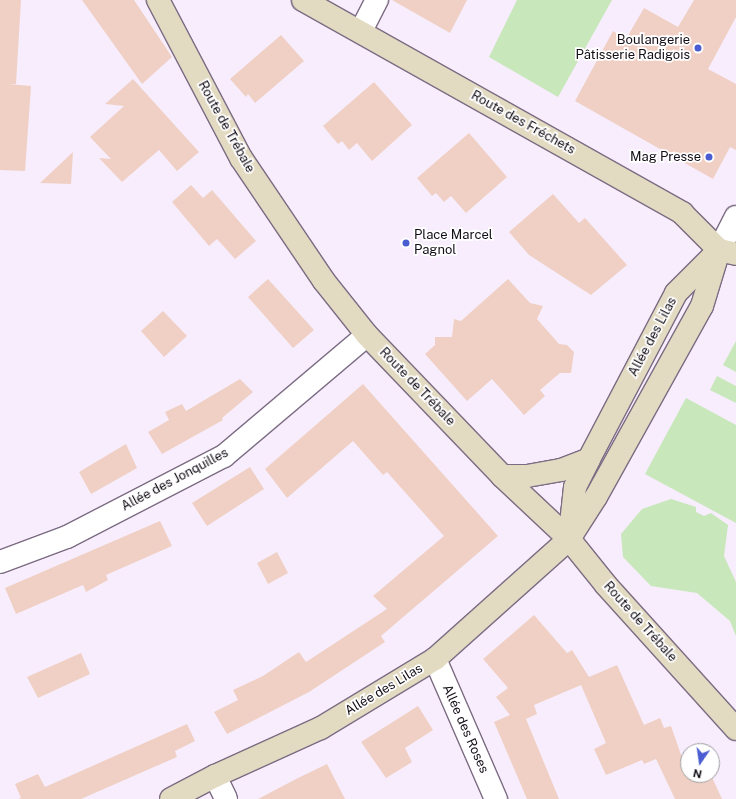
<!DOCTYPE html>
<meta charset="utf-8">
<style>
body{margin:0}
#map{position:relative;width:736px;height:799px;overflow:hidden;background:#f7edfd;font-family:"Public Sans",sans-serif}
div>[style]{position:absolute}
.green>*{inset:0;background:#c8e7bb}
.building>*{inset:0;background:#f0d0c4}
.roads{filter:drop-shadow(1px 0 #7c6c83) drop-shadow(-1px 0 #7c6c83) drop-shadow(0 1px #7c6c83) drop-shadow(0 -1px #7c6c83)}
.street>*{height:22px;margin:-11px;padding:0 11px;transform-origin:11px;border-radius:11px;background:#fff}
.secondary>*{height:22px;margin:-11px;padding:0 11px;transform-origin:11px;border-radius:11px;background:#e3dac2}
.dots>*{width:11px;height:11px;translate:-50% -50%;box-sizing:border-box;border:2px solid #fff;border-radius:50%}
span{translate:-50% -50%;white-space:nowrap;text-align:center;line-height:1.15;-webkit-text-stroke:3.5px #fff;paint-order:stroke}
.poi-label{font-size:13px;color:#130d16}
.right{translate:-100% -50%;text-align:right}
.left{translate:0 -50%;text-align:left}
.street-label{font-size:13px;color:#130d16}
.north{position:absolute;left:680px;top:743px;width:40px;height:40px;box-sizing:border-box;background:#fff;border:1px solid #a19ea2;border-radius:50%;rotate:193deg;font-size:11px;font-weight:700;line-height:16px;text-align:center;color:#130d16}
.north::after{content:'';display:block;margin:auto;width:14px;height:18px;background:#4a5cd1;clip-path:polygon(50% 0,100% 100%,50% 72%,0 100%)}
</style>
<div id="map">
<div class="green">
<div style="clip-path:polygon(517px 0,612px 0,558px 97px,489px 57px)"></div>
<div style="clip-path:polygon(736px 341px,736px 372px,723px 365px)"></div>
<div style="clip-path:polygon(717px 376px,736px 386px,736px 403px,710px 390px)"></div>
<div style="clip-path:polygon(686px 398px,736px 425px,736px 523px,645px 474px)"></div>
<div style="clip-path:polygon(671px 499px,696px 507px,696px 512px,704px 516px,711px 513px,728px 525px,724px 556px,736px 582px,736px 636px,730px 621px,697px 593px,651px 586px,623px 557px,621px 534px,642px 509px)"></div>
</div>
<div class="building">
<div style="clip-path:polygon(0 0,21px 0,16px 84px,8px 84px,31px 86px,25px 171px,0 170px)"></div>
<div style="clip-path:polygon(82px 0,134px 0,172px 57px,142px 84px)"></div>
<div style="clip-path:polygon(392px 0,467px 0,450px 33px)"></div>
<div style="clip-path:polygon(694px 0,736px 0,736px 17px,708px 69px,736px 84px,736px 150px,730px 147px,713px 179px,575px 101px,613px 31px,626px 39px,644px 8px,678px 27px)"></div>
<div style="clip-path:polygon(281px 35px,304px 61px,255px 103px,248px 94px,246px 97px,230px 79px)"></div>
<div style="clip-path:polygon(133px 79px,199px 152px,177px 171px,159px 150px,122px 182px,99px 158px,111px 159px,90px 137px,124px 106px,105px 104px)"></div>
<div style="clip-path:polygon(374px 82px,412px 125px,372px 161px,357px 143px,349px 150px,342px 141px,338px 144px,323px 126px)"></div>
<div style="clip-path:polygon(469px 133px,507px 177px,466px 213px,451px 196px,444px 202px,436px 193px,432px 196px,417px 178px)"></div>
<div style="clip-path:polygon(73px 152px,71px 184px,40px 183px)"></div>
<div style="clip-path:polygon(191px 185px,203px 198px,212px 190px,256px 241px,235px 259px,217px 239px,209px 246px,172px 202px)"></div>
<div style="clip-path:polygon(553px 194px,579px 223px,585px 218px,627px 265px,591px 295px,529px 255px,509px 232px)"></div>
<div style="clip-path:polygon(268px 279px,314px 330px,293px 348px,248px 297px)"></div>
<div style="clip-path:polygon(508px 279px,530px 303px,543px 306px,537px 319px,559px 344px,567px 345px,574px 352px,571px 373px,560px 373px,540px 390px,545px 396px,524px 415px,492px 379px,467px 401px,425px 354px,435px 345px,435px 337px,452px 337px,454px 319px,461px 321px)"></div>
<div style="clip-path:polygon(163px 311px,187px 336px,164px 357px,141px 331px)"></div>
<div style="clip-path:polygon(240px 379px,253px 392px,222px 418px,223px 420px,162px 454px,148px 432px,169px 420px,165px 412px,182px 404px,186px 411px)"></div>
<div style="clip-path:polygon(363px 384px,498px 536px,381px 636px,385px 642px,309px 692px,227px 734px,214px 712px,238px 700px,233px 690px,263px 676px,299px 652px,306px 662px,387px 609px,373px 596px,444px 536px,387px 472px,383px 475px,353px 441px,287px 498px,265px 469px)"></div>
<div style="clip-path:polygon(126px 444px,137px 468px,91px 494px,79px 472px)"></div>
<div style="clip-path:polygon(250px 467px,264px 489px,207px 526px,192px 503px)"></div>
<div style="clip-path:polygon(160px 521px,172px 546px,106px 575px,108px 580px,86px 592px,83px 585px,16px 614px,5px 588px)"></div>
<div style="clip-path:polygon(277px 552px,288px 573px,268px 584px,257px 563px)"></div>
<div style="clip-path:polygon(534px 615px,567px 653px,572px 650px,589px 677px,617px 665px,644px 725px,660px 718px,664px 728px,671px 726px,688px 775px,711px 775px,722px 799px,675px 799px,656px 759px,644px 764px,642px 760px,606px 775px,594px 749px,606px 743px,581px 685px,534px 705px,537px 714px,526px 719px,559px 799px,527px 799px,494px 722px,510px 715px,496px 697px,508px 688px,483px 659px)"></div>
<div style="clip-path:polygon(81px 653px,90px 674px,38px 698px,27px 677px)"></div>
<div style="clip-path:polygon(418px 706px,433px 730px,405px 748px,412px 762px,386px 778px,361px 742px)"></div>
<div style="clip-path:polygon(187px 724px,195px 741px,175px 751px,177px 757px,154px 767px,81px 799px,18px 799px,21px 798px,15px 784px,38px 774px,45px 787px)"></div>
<div style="clip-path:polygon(327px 764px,345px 799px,258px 799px,298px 778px)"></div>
</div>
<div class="roads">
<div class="street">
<div style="left:361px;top:31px;width:35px;rotate:-63deg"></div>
<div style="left:719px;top:250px;width:37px;rotate:-63deg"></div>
<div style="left:0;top:562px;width:72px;rotate:-20.5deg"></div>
<div style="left:67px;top:537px;width:177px;rotate:-27.3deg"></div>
<div style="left:224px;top:456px;width:187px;rotate:-40.2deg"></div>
<div style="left:435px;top:659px;width:153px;rotate:66.5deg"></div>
<div style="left:215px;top:776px;width:25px;rotate:64deg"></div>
</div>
<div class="secondary">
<div style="left:158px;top:0;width:178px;rotate:62.3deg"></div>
<div style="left:241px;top:158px;width:148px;rotate:56deg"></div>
<div style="left:324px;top:281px;width:69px;rotate:51.5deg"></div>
<div style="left:367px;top:335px;width:195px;rotate:46.2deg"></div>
<div style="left:502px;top:476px;width:92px;rotate:43.2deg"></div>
<div style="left:569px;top:539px;width:59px;rotate:51.2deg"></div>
<div style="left:606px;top:585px;width:194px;rotate:47.9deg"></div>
<div style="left:303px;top:0;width:435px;rotate:29.3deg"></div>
<div style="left:682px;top:213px;width:52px;rotate:45deg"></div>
<div style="left:719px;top:250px;width:17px;rotate:13deg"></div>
<div style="left:502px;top:476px;width:25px"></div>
<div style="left:527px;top:476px;width:35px;rotate:-10deg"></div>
<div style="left:561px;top:470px;width:30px;rotate:-21deg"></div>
<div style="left:570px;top:533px;width:46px;rotate:-83.8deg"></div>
<div style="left:575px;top:487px;width:31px;rotate:-63deg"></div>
<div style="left:589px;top:459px;width:187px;rotate:-62.3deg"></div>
<div style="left:676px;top:293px;width:58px;rotate:-45deg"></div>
<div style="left:171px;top:799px;width:50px;rotate:-27.6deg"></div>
<div style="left:215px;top:776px;width:116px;rotate:-24.4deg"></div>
<div style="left:321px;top:728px;width:133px;rotate:-31.2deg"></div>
<div style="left:435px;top:659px;width:180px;rotate:-41.8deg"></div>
<div style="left:569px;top:539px;width:50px;rotate:-57.3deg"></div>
<div style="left:596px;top:497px;width:218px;rotate:-61deg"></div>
<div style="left:702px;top:306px;width:59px;rotate:-73.1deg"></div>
</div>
</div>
<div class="dots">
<div style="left:698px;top:48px;background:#4a5cd1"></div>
<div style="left:709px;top:157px;background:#4a5cd1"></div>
<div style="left:406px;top:243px;background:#4a5cd1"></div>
</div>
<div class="poi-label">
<span class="right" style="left:690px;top:48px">Boulangerie<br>Pâtisserie Radigois</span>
<span class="right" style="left:701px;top:157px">Mag Presse</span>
<span class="left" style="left:414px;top:243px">Place Marcel<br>Pagnol</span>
</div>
<div class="street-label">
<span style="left:523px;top:123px;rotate:29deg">Route des Fréchets</span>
<span style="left:226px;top:127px;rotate:61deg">Route de Trébale</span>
<span style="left:653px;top:337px;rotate:-62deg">Allée des Lilas</span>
<span style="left:417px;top:387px;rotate:46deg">Route de Trébale</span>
<span style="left:175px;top:480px;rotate:-28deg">Allée des Jonquilles</span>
<span style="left:640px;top:622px;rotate:48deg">Route de Trébale</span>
<span style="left:384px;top:690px;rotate:-31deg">Allée des Lilas</span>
<span style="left:465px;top:729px;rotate:66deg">Allée des Roses</span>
</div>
<div class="north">N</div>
</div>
